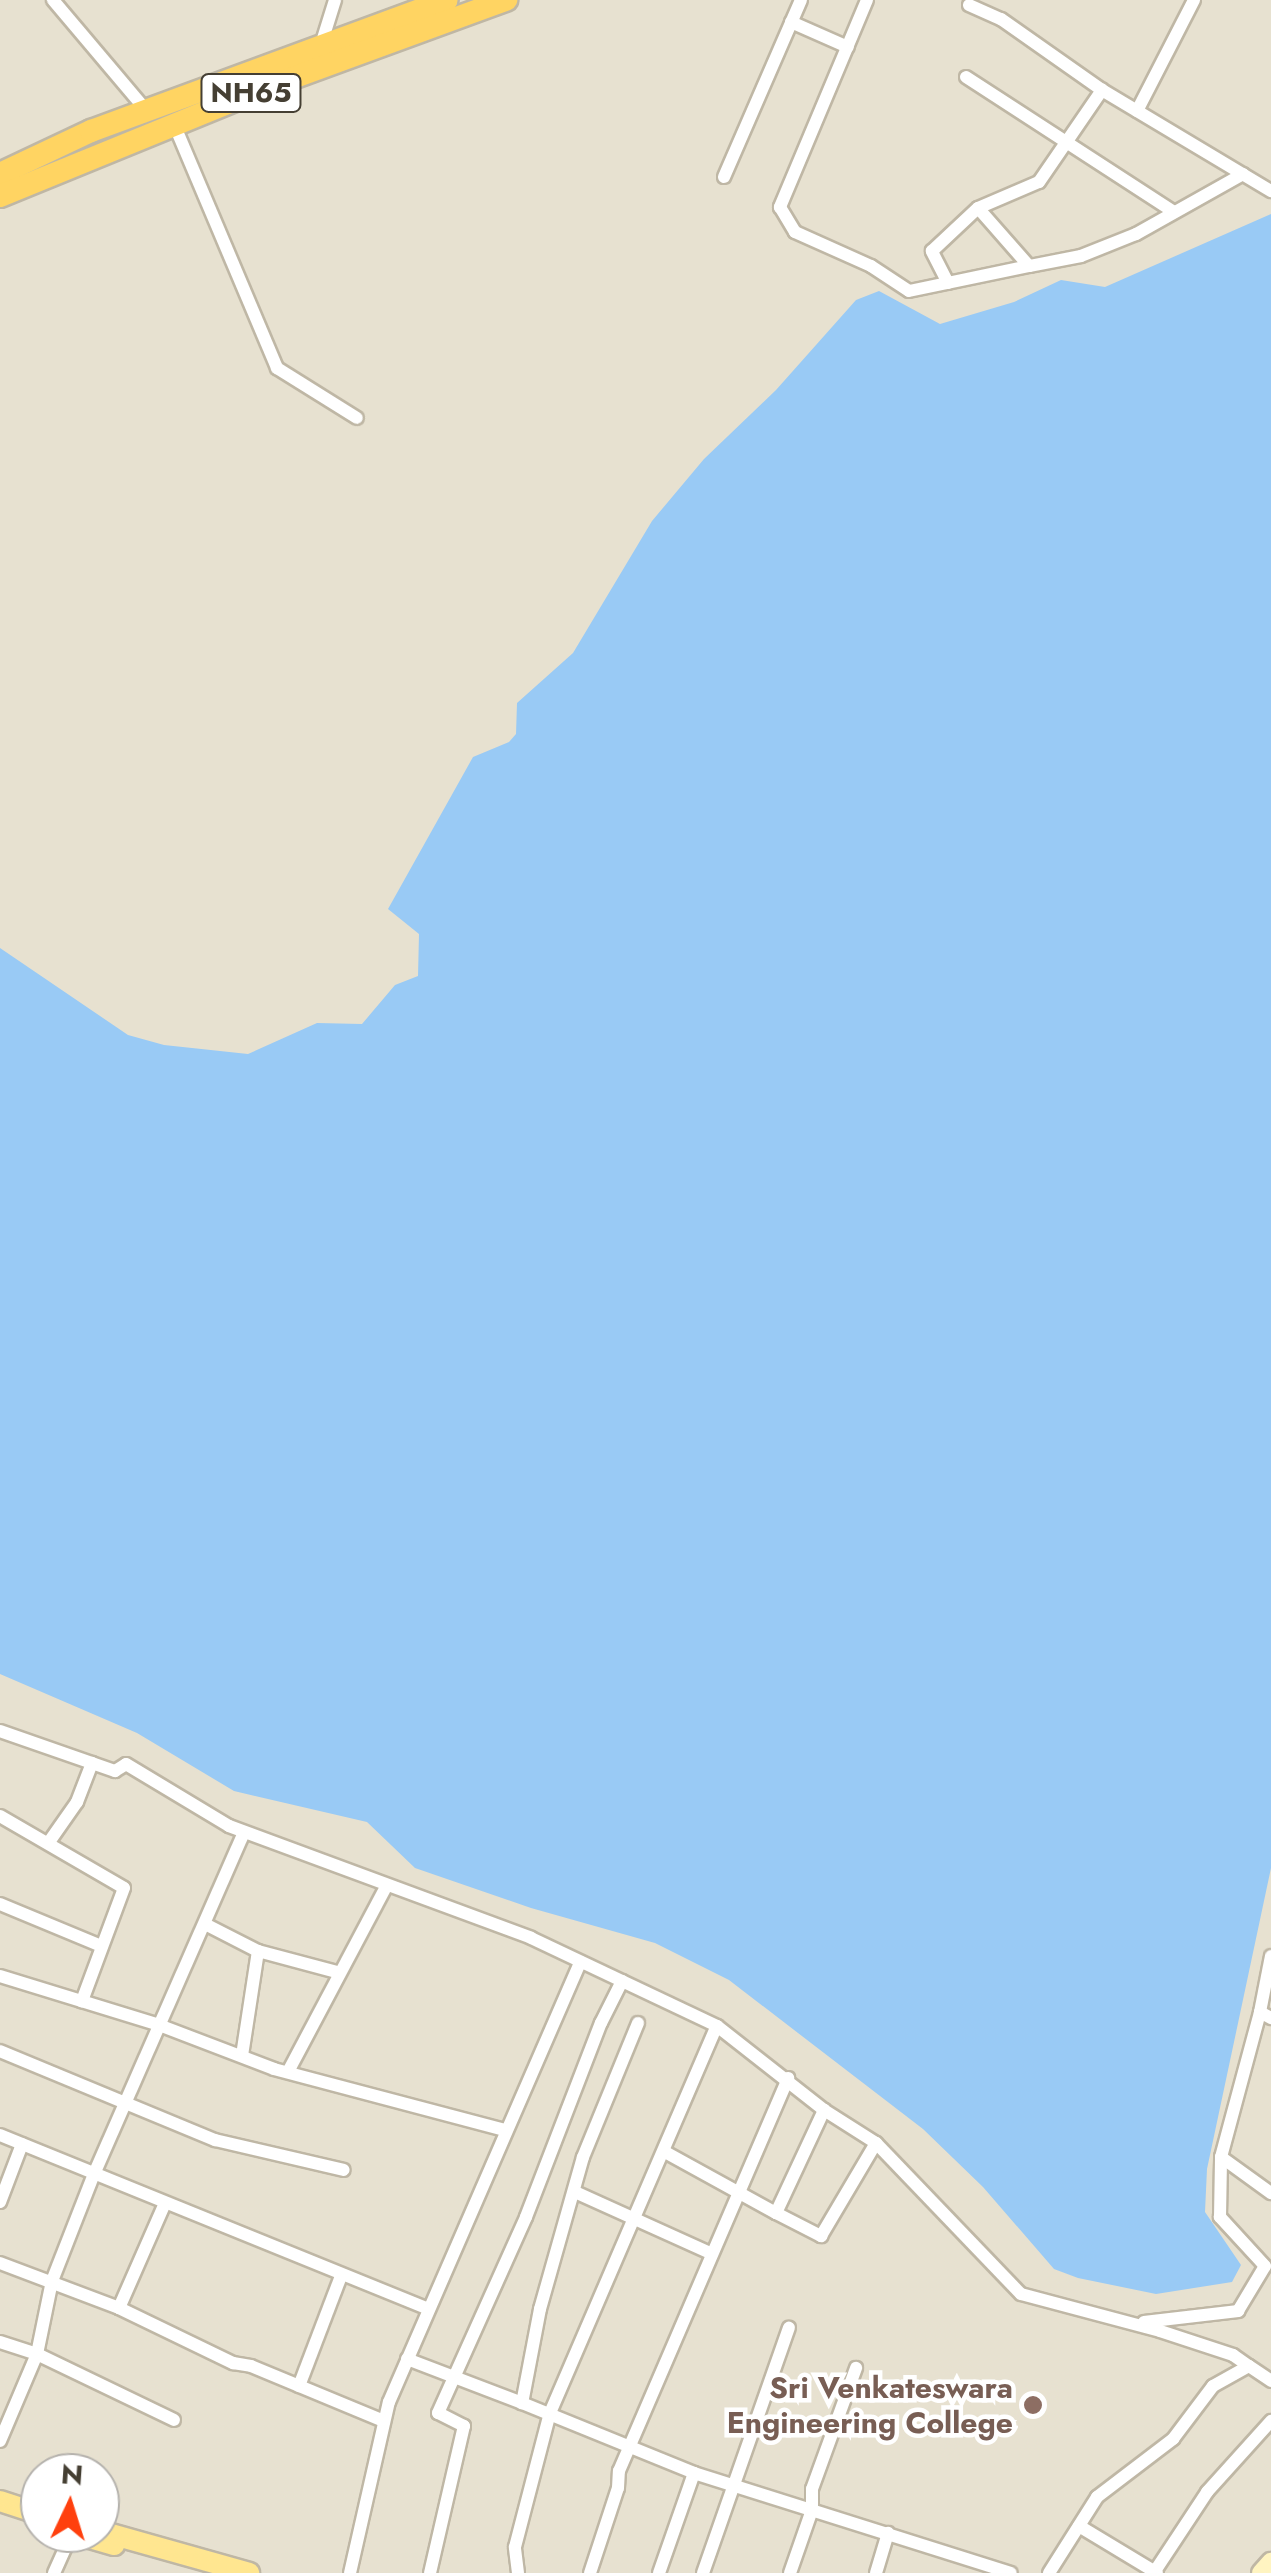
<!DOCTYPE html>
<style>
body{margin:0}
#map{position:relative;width:1271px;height:2573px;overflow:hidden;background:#f3efe3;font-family:Jost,sans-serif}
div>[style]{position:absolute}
.residential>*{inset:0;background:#e7e1d0}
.water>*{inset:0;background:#99caf5}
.roads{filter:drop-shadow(2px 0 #bfb7a5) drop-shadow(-2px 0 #bfb7a5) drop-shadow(0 2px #bfb7a5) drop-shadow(0 -2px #bfb7a5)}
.street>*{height:12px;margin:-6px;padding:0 6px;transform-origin:6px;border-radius:6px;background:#fff}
.secondary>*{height:18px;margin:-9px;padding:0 9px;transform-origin:9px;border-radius:9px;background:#fff4c1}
.primary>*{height:20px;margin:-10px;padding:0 10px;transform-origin:10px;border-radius:10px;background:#ffe690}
.highway>*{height:22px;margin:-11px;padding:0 11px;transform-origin:11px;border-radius:11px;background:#ffd462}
.dots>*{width:28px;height:28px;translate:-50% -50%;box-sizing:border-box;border:5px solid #fff;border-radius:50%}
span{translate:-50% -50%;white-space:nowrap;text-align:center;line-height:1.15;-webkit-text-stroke:9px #fff;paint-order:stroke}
.shield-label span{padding:2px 8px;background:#fff;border:2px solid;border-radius:8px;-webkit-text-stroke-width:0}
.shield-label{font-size:28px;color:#453f33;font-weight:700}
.education-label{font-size:30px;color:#785e54;font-weight:700}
.right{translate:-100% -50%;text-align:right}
.north{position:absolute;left:20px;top:2453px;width:100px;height:100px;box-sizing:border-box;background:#fff;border:2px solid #b5b2ad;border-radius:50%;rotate:4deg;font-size:28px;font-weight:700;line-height:40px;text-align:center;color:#453f33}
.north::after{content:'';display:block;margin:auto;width:35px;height:45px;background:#ff400e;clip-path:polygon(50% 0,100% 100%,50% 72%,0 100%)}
</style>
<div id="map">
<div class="residential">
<div style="clip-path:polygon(evenodd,0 0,1271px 0,1271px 2573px,0 2573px,0 0,40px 2473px,100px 2473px,100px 2533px,40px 2533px,40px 2473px)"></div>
</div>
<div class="water">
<div style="clip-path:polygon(1271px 214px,1271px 1868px,1207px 2169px,1205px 2212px,1241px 2265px,1232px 2282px,1156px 2294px,1078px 2278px,1054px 2269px,983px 2187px,923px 2129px,729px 1980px,655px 1943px,531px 1908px,415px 1868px,367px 1822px,234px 1791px,137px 1733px,0 1674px,0 948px,128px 1035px,164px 1045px,248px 1054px,317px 1023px,362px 1024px,395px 985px,418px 976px,419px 934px,388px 909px,473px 757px,509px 742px,516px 734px,517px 703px,573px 653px,652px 521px,704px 459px,776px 390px,856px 300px,879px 291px,940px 324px,1014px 302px,1061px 280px,1105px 287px)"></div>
</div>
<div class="roads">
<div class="street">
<div style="left:53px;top:0;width:144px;rotate:49.8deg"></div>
<div style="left:867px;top:0;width:225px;rotate:112.8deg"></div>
<div style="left:780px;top:207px;width:29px;rotate:59deg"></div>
<div style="left:795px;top:232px;width:83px;rotate:24.1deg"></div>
<div style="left:871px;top:266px;width:45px;rotate:33.3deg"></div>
<div style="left:909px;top:291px;width:123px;rotate:-11.8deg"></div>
<div style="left:969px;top:5px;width:35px;rotate:24deg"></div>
<div style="left:1001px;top:19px;width:123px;rotate:35.1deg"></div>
<div style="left:791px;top:22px;width:62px;rotate:23.7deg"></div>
<div style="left:321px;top:45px;width:47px;rotate:-72.7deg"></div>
<div style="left:966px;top:77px;width:248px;rotate:33deg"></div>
<div style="left:1137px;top:111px;width:125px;rotate:-62.8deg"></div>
<div style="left:174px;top:124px;width:265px;rotate:67.1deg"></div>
<div style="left:277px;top:368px;width:94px;rotate:32deg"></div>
<div style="left:1243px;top:174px;width:123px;rotate:150.7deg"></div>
<div style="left:1136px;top:234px;width:59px;rotate:158.2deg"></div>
<div style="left:1081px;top:256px;width:53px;rotate:169.1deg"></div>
<div style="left:1029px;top:266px;width:77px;rotate:-131.3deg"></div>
<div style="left:978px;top:208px;width:66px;rotate:-23.1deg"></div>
<div style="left:1039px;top:182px;width:112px;rotate:-55.6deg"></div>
<div style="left:1102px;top:90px;width:197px;rotate:30.9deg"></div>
<div style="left:724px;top:177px;width:193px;rotate:-66.5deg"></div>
<div style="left:948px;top:283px;width:36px;rotate:-117deg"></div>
<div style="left:932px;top:251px;width:63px;rotate:-43.1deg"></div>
<div style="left:0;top:1731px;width:122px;rotate:19.2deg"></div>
<div style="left:115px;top:1771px;width:13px;rotate:-32deg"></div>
<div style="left:126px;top:1764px;width:120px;rotate:31deg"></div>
<div style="left:229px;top:1826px;width:322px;rotate:20.3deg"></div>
<div style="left:531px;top:1938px;width:206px;rotate:25.3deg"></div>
<div style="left:717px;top:2026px;width:136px;rotate:38.1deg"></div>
<div style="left:824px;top:2110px;width:62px;rotate:32.4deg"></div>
<div style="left:876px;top:2143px;width:209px;rotate:46.2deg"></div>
<div style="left:1021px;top:2294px;width:144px;rotate:14.9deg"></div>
<div style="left:1160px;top:2331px;width:77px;rotate:18.2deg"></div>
<div style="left:1233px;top:2355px;width:19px;rotate:35deg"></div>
<div style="left:0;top:1816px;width:143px;rotate:30.1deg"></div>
<div style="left:124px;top:1888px;width:121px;rotate:110.4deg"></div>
<div style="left:49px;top:1842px;width:49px;rotate:-55deg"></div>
<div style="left:77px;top:1802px;width:42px;rotate:-69deg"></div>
<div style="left:0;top:1904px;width:107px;rotate:22.5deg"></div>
<div style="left:205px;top:1924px;width:59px;rotate:27deg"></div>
<div style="left:258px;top:1951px;width:106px;rotate:98.7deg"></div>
<div style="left:258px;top:1951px;width:82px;rotate:14.9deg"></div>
<div style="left:0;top:1976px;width:166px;rotate:17.1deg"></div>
<div style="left:159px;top:2025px;width:123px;rotate:20.9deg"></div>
<div style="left:274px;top:2069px;width:239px;rotate:14.8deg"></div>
<div style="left:1260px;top:2012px;width:57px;rotate:-78.9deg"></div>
<div style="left:638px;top:2023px;width:145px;rotate:112.3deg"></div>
<div style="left:583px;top:2157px;width:158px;rotate:105.8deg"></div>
<div style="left:540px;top:2309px;width:96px;rotate:100.8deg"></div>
<div style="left:522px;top:2403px;width:186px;rotate:22.1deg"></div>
<div style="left:694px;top:2473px;width:332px;rotate:17.5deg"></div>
<div style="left:0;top:2051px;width:233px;rotate:22.5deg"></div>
<div style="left:215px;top:2140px;width:132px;rotate:13.1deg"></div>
<div style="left:289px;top:2070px;width:209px;rotate:-62.1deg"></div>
<div style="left:0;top:2135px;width:462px;rotate:22.1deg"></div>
<div style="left:665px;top:2152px;width:127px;rotate:28.8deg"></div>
<div style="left:776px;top:2213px;width:114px;rotate:-65deg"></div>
<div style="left:1221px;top:2157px;width:62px;rotate:35.8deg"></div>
<div style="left:575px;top:2192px;width:148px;rotate:24.3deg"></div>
<div style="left:0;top:2202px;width:62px;rotate:-69.2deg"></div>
<div style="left:776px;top:2213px;width:51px;rotate:27.1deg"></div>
<div style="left:821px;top:2236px;width:108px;rotate:-59.4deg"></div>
<div style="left:0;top:2263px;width:127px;rotate:20.7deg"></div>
<div style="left:119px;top:2308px;width:127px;rotate:25.8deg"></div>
<div style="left:233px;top:2363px;width:18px;rotate:9deg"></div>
<div style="left:251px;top:2366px;width:144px;rotate:22.5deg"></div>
<div style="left:119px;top:2308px;width:115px;rotate:-66.3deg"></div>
<div style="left:1144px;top:2322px;width:95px;rotate:-6.7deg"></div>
<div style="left:1238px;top:2311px;width:52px;rotate:-59deg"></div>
<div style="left:1265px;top:2266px;width:67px;rotate:-132.6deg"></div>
<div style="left:1220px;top:2217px;width:60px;rotate:-89deg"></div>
<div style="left:1221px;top:2157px;width:150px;rotate:-74.9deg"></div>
<div style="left:1260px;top:2012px;width:13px;rotate:29deg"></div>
<div style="left:0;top:2342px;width:39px;rotate:18deg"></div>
<div style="left:37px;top:2354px;width:152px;rotate:25.7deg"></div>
<div style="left:407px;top:2359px;width:123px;rotate:20.9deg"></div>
<div style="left:299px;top:2386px;width:118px;rotate:-69.1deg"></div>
<div style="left:0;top:2441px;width:95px;rotate:-67deg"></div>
<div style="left:37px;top:2354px;width:75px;rotate:-78.4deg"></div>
<div style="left:52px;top:2281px;width:115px;rotate:-68.6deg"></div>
<div style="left:94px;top:2174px;width:373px;rotate:-66.3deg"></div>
<div style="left:1079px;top:2526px;width:91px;rotate:31.1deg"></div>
<div style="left:1155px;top:2571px;width:95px;rotate:-56.6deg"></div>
<div style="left:1207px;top:2492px;width:96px;rotate:-48deg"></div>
<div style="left:54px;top:2573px;width:44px;rotate:-65.8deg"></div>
<div style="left:350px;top:2573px;width:175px;rotate:-77.2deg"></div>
<div style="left:389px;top:2402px;width:480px;rotate:-66.5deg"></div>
<div style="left:430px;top:2573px;width:151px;rotate:-77deg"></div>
<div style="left:464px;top:2426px;width:29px;rotate:-153deg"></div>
<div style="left:438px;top:2413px;width:215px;rotate:-65.8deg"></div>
<div style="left:526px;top:2217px;width:208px;rotate:-68.9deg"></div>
<div style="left:601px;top:2023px;width:47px;rotate:-63.4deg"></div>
<div style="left:518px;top:2573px;width:26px;rotate:-97deg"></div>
<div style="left:515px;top:2547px;width:138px;rotate:-75.4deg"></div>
<div style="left:550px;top:2413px;width:421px;rotate:-66.7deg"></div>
<div style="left:590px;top:2573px;width:89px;rotate:-71.8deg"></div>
<div style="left:618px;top:2488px;width:17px;rotate:-87deg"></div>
<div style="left:619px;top:2471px;width:428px;rotate:-66.7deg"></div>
<div style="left:659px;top:2573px;width:106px;rotate:-70.7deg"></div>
<div style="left:703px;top:2573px;width:260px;rotate:-70.7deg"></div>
<div style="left:790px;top:2573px;width:67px;rotate:-70.8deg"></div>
<div style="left:812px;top:2510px;width:21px;rotate:-90deg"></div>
<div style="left:812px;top:2489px;width:129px;rotate:-70deg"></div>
<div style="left:876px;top:2573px;width:42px;rotate:-73.3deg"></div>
<div style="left:1049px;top:2573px;width:90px;rotate:-57.7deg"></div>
<div style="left:1097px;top:2497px;width:96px;rotate:-37.3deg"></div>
<div style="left:1173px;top:2439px;width:66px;rotate:-53deg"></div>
<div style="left:1213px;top:2386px;width:41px;rotate:-29.1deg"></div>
<div style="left:1249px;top:2366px;width:27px;rotate:34deg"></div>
</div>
<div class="secondary">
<div style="left:1261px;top:2573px;width:15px;rotate:-48deg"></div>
</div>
<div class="primary">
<div style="left:0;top:2501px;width:42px;rotate:18deg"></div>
<div style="left:100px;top:2531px;width:155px;rotate:15.7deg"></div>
<div style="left:72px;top:2533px;width:44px;rotate:15.9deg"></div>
</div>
<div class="highway">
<div style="left:0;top:174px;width:101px;rotate:-25.3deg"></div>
<div style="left:91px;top:131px;width:379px;rotate:-20.2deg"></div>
<div style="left:0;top:196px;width:286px;rotate:-22.2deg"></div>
<div style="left:265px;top:88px;width:257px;rotate:-20.1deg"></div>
</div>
</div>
<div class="dots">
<div style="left:1033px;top:2405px;background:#8d6e63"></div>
</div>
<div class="shield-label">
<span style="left:251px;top:93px">NH65</span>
</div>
<div class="education-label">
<span class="right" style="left:1013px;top:2405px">Sri Venkateswara<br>Engineering College</span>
</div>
<div class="north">N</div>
</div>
